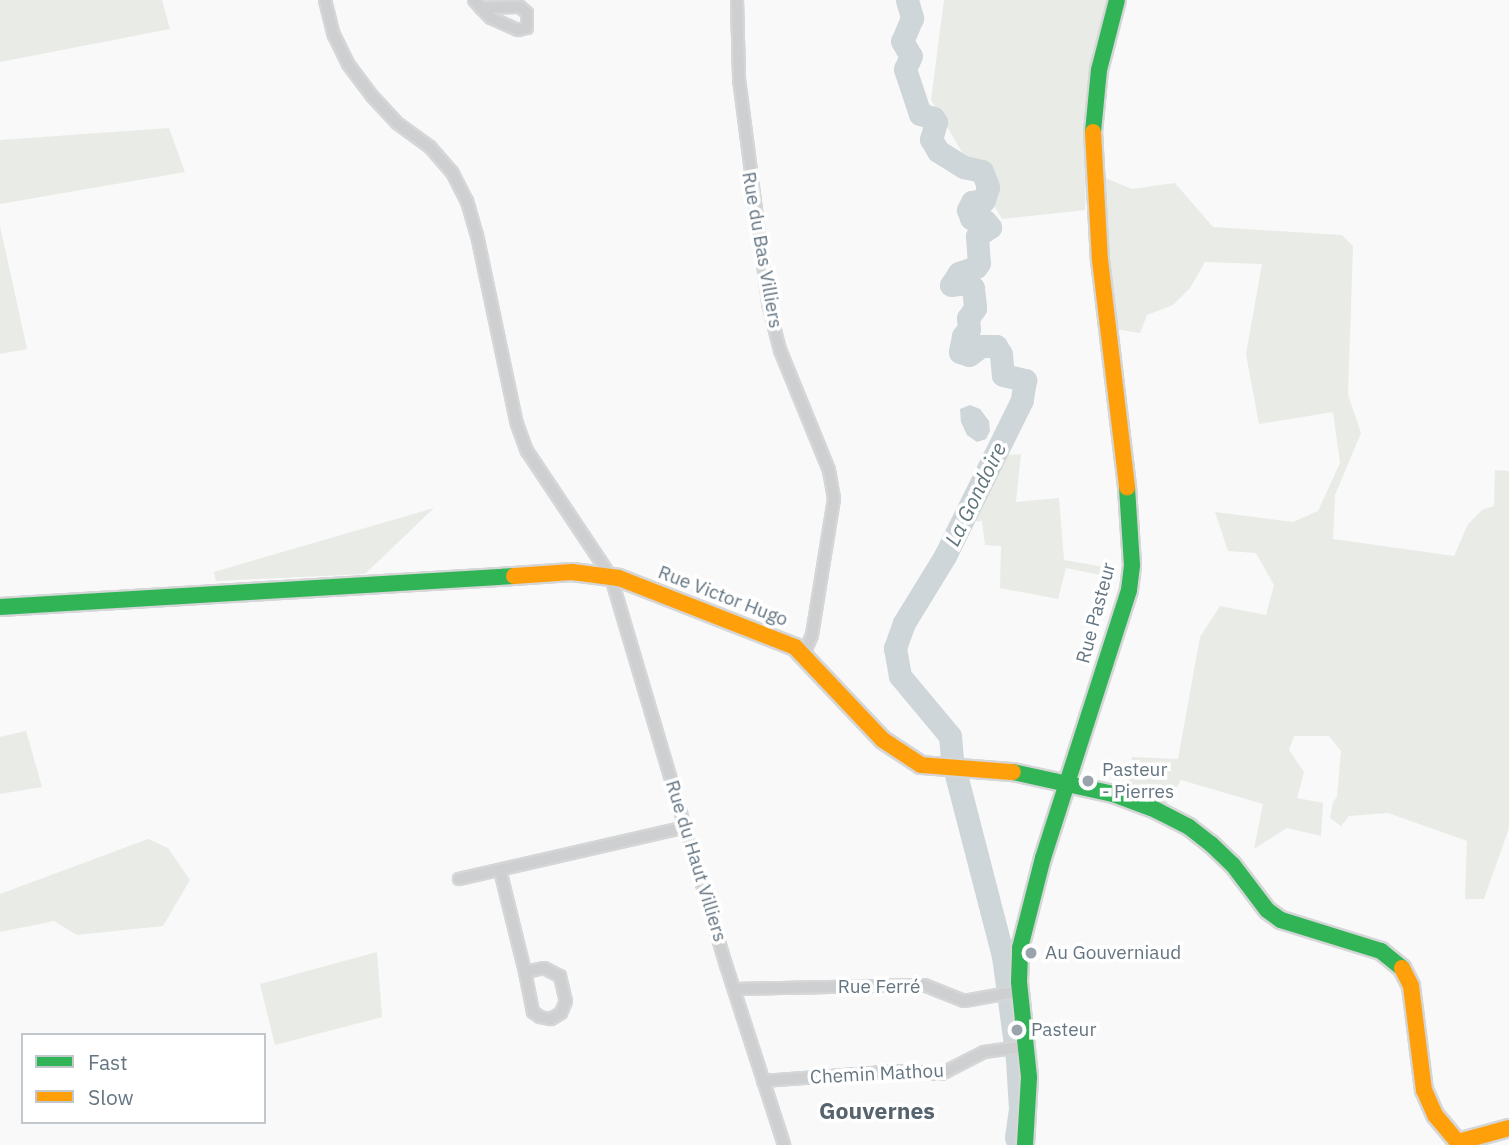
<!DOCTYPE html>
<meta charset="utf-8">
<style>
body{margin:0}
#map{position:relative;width:1509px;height:1145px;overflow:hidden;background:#f9f9f9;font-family:"IBM Plex Sans",sans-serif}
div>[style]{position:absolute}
.green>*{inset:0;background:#e8ebe6}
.water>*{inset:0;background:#ced6d9}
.river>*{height:23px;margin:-11.5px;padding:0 11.5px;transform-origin:11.5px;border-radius:11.5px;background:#ced6d9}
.roads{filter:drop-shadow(2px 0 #d5d6d7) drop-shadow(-2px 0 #d5d6d7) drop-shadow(0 2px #d5d6d7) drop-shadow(0 -2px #d5d6d7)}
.street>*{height:10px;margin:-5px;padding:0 5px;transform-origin:5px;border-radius:5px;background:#cecfd0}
.fast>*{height:16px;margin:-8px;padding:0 8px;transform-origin:8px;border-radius:8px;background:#30b455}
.slow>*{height:16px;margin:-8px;padding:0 8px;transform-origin:8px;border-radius:8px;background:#ff9f0a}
.dots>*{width:19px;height:19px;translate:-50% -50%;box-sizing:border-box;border:4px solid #fff;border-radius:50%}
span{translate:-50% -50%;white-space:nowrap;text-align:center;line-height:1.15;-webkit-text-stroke:7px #fff;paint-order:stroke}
.street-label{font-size:19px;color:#657683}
.poi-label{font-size:19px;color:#657683}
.left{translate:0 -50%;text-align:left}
.water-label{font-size:21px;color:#60757c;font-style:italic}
.quarter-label{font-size:23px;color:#57646e;font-weight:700}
.legend{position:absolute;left:21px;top:1033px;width:245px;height:91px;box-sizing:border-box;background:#fff;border:2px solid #c1c8cd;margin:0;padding:9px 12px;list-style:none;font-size:21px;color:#657683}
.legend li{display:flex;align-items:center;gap:14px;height:35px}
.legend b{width:35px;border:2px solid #c1c8cd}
</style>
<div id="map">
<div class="green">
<div style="clip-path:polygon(0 0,162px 0,170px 29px,0 62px)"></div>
<div style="clip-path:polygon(944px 0,1107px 0,1089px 75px,1085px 210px,1002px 219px,931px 100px)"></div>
<div style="clip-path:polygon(169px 128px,185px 172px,0 204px,0 140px)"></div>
<div style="clip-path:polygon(1105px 178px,1132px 189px,1175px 183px,1213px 227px,1342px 235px,1353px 246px,1348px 395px,1361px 433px,1335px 495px,1333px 539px,1454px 556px,1468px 524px,1482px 510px,1494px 506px,1495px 470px,1509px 471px,1509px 828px,1484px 899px,1465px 899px,1467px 841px,1388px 813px,1349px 816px,1341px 826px,1330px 818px,1333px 802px,1337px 797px,1341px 751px,1329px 736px,1294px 736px,1289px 750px,1304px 772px,1297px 798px,1323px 803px,1321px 836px,1287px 828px,1254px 849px,1263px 804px,1181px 780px,1160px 815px,1123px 800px,1132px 757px,1178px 759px,1200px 637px,1220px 606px,1266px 615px,1274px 585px,1256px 553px,1228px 551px,1215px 512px,1293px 522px,1318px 511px,1340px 463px,1333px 412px,1259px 424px,1246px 354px,1262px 264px,1205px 262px,1190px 288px,1173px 305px,1147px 315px,1140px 333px,1115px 329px,1106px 239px)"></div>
<div style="clip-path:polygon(0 226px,27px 349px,0 354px)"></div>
<div style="clip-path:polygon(1021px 454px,1016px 502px,1059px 498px,1064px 560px,1116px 569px,1115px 578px,1066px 568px,1058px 599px,1000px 588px,1001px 546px,985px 545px,982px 521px,962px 523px,997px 456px)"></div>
<div style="clip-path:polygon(434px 508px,365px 574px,216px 581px,214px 572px)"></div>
<div style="clip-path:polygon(26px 731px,42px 787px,0 794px,0 737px)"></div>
<div style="clip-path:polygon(148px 839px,168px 848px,190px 880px,163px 926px,77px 935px,54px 921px,0 932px,0 894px)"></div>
<div style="clip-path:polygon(377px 952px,382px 1017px,275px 1045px,260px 984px)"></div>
</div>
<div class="water">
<div style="clip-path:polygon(970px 405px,980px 409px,989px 421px,990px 431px,986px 439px,977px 442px,967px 435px,961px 422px,960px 409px)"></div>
</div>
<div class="river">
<div style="left:907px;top:0;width:19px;rotate:74deg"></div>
<div style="left:912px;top:18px;width:25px;rotate:113deg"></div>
<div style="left:902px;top:41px;width:17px;rotate:59deg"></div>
<div style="left:911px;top:56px;width:14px;rotate:115deg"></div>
<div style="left:905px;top:69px;width:47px;rotate:71.6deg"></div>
<div style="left:920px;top:114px;width:14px;rotate:17deg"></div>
<div style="left:933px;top:118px;width:5px;rotate:53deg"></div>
<div style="left:936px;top:122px;width:18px;rotate:106deg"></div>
<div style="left:931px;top:139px;width:14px;rotate:60deg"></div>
<div style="left:938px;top:151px;width:31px;rotate:32deg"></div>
<div style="left:964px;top:167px;width:18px;rotate:13deg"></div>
<div style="left:982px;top:171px;width:17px;rotate:69deg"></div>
<div style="left:988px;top:187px;width:14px;rotate:107deg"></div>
<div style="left:984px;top:200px;width:12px;rotate:171deg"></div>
<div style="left:972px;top:202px;width:9px;rotate:117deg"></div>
<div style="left:968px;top:210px;width:9px;rotate:69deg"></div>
<div style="left:971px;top:218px;width:14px;rotate:12deg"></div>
<div style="left:985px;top:221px;width:8px;rotate:50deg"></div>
<div style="left:990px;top:227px;width:16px;rotate:145deg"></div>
<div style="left:977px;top:236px;width:27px;rotate:86deg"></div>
<div style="left:979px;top:263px;width:5px;rotate:127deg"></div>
<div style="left:976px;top:267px;width:18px;rotate:161deg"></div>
<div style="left:959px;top:273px;width:14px;rotate:124deg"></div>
<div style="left:951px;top:285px;width:17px;rotate:-7deg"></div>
<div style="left:968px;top:283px;width:7px;rotate:45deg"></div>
<div style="left:973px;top:288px;width:20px;rotate:84deg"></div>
<div style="left:975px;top:308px;width:12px;rotate:125deg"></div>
<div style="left:968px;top:318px;width:11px;rotate:85deg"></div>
<div style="left:969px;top:329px;width:9px;rotate:131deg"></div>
<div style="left:963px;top:336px;width:16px;rotate:101deg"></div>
<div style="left:960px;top:352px;width:9px;rotate:18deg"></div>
<div style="left:969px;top:355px;width:15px;rotate:-37deg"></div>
<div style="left:981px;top:346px;width:15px"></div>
<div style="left:996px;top:346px;width:9px;rotate:58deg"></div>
<div style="left:1001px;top:354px;width:21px;rotate:85deg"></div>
<div style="left:1003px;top:375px;width:23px;rotate:13deg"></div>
<div style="left:1025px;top:380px;width:20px;rotate:99deg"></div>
<div style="left:1022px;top:400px;width:174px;rotate:116.3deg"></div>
<div style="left:945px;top:556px;width:79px;rotate:121.5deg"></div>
<div style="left:904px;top:623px;width:27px;rotate:110deg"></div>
<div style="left:895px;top:648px;width:28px;rotate:80deg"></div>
<div style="left:900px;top:676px;width:78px;rotate:50.2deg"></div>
<div style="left:950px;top:736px;width:23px;rotate:85deg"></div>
<div style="left:952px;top:759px;width:203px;rotate:75.5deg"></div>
<div style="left:1003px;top:956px;width:105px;rotate:82.3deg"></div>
<div style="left:1017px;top:1060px;width:49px;rotate:86.5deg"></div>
<div style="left:1020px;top:1109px;width:29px;rotate:98deg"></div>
</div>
<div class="roads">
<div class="street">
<div style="left:325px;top:0;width:36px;rotate:76deg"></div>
<div style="left:334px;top:35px;width:32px;rotate:64deg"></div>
<div style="left:348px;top:64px;width:40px;rotate:53deg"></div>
<div style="left:372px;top:96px;width:37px;rotate:47deg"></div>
<div style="left:397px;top:123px;width:41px;rotate:36deg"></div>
<div style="left:430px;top:147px;width:33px;rotate:49deg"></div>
<div style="left:452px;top:172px;width:33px;rotate:63deg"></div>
<div style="left:467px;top:201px;width:35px;rotate:74deg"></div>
<div style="left:477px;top:235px;width:193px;rotate:78.1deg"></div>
<div style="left:517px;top:424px;width:29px;rotate:70deg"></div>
<div style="left:527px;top:451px;width:151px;rotate:56.3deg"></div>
<div style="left:611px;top:577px;width:405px;rotate:73.5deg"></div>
<div style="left:726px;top:965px;width:189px;rotate:72.1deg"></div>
<div style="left:474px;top:0;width:11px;rotate:49deg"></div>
<div style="left:481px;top:8px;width:14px;rotate:45deg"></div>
<div style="left:491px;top:18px;width:30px;rotate:24deg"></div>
<div style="left:518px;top:30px;width:9px;rotate:-13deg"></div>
<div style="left:527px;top:28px;width:15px;rotate:-90deg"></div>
<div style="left:527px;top:13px;width:9px;rotate:-139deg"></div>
<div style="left:520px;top:7px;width:39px;rotate:179deg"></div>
<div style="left:737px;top:0;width:79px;rotate:88.5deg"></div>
<div style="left:739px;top:79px;width:226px;rotate:82.6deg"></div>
<div style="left:768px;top:303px;width:49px;rotate:75.7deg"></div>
<div style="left:780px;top:350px;width:130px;rotate:67.8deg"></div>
<div style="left:829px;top:470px;width:29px;rotate:80deg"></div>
<div style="left:834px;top:499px;width:138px;rotate:99.2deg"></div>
<div style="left:812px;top:635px;width:21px;rotate:113deg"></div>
<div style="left:500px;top:870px;width:105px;rotate:76.2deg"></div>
<div style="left:525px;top:972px;width:19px;rotate:-12deg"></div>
<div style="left:544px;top:968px;width:18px;rotate:27deg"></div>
<div style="left:560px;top:976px;width:26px;rotate:77deg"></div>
<div style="left:566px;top:1001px;width:13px;rotate:113deg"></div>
<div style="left:561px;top:1013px;width:12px;rotate:149deg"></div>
<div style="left:551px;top:1019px;width:11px;rotate:-170deg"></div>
<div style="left:540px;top:1017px;width:9px;rotate:-144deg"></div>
<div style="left:533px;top:1012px;width:41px;rotate:-101.3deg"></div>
<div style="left:459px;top:879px;width:233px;rotate:-12.9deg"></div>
<div style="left:734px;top:989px;width:190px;rotate:-1.2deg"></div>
<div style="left:924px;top:985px;width:43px;rotate:21.8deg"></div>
<div style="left:964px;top:1001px;width:57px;rotate:-10.1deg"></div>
<div style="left:763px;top:1081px;width:136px;rotate:-4.2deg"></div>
<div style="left:899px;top:1071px;width:42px;rotate:4.1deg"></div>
<div style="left:941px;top:1074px;width:48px;rotate:-27.1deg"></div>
<div style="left:984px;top:1052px;width:44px;rotate:-7.8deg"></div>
</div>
<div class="fast">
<div style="left:1093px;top:132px;width:62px;rotate:-84.5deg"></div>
<div style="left:1099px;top:70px;width:72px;rotate:-75.6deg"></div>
<div style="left:0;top:607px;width:515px;rotate:-3.45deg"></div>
<div style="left:1013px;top:772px;width:102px;rotate:12.4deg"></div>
<div style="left:1113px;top:794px;width:46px;rotate:20.4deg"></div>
<div style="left:1156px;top:810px;width:37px;rotate:27deg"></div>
<div style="left:1189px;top:827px;width:28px;rotate:38deg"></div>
<div style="left:1211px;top:844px;width:30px;rotate:44deg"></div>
<div style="left:1233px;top:865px;width:56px;rotate:52.9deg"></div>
<div style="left:1267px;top:910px;width:17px;rotate:36deg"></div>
<div style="left:1281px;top:920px;width:105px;rotate:17.2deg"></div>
<div style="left:1381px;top:951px;width:27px;rotate:39deg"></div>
<div style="left:1025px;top:1145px;width:68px;rotate:-86.6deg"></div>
<div style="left:1029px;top:1077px;width:96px;rotate:-96deg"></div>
<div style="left:1019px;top:982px;width:34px;rotate:-88deg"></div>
<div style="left:1020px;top:948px;width:93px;rotate:-75.7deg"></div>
<div style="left:1043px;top:858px;width:281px;rotate:-72.2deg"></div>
<div style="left:1129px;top:590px;width:25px;rotate:-83deg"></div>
<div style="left:1132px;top:565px;width:78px;rotate:-93.7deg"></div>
</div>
<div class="slow">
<div style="left:1093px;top:132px;width:128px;rotate:86.9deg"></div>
<div style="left:1100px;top:260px;width:229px;rotate:83.2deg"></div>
<div style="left:514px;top:576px;width:58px;rotate:-3.9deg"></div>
<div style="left:572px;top:572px;width:47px;rotate:7.3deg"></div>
<div style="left:619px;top:578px;width:189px;rotate:21.4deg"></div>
<div style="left:795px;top:647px;width:128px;rotate:46.6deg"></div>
<div style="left:883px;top:740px;width:45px;rotate:33.3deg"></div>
<div style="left:921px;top:765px;width:92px;rotate:4.4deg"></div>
<div style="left:1402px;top:968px;width:20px;rotate:63deg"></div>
<div style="left:1411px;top:986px;width:105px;rotate:82.9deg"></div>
<div style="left:1424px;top:1090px;width:27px;rotate:66deg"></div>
<div style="left:1435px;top:1115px;width:35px;rotate:50deg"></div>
<div style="left:1458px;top:1142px;width:53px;rotate:-15.4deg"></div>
</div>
</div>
<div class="dots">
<div style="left:1088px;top:781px;background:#99a4ac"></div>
<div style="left:1031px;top:953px;background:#99a4ac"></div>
<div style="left:1017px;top:1030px;background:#99a4ac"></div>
</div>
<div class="street-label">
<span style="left:762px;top:250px;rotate:80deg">Rue du Bas Villiers</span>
<span style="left:723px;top:596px;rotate:21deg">Rue Victor Hugo</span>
<span style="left:1096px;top:613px;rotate:-75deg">Rue Pasteur</span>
<span style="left:696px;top:861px;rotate:73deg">Rue du Haut Villiers</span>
<span style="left:879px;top:987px">Rue Ferré</span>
<span style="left:877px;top:1074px;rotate:-3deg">Chemin Mathou</span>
</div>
<div class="poi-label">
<span class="left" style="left:1102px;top:781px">Pasteur<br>- Pierres</span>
<span class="left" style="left:1045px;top:953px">Au Gouverniaud</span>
<span class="left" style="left:1031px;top:1030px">Pasteur</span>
</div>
<div class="water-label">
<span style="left:975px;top:494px;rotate:-64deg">La Gondoire</span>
</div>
<div class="quarter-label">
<span style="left:877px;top:1110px">Gouvernes</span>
</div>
<ul class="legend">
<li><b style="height:9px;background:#30b455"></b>Fast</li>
<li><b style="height:9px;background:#ff9f0a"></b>Slow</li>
</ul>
</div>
